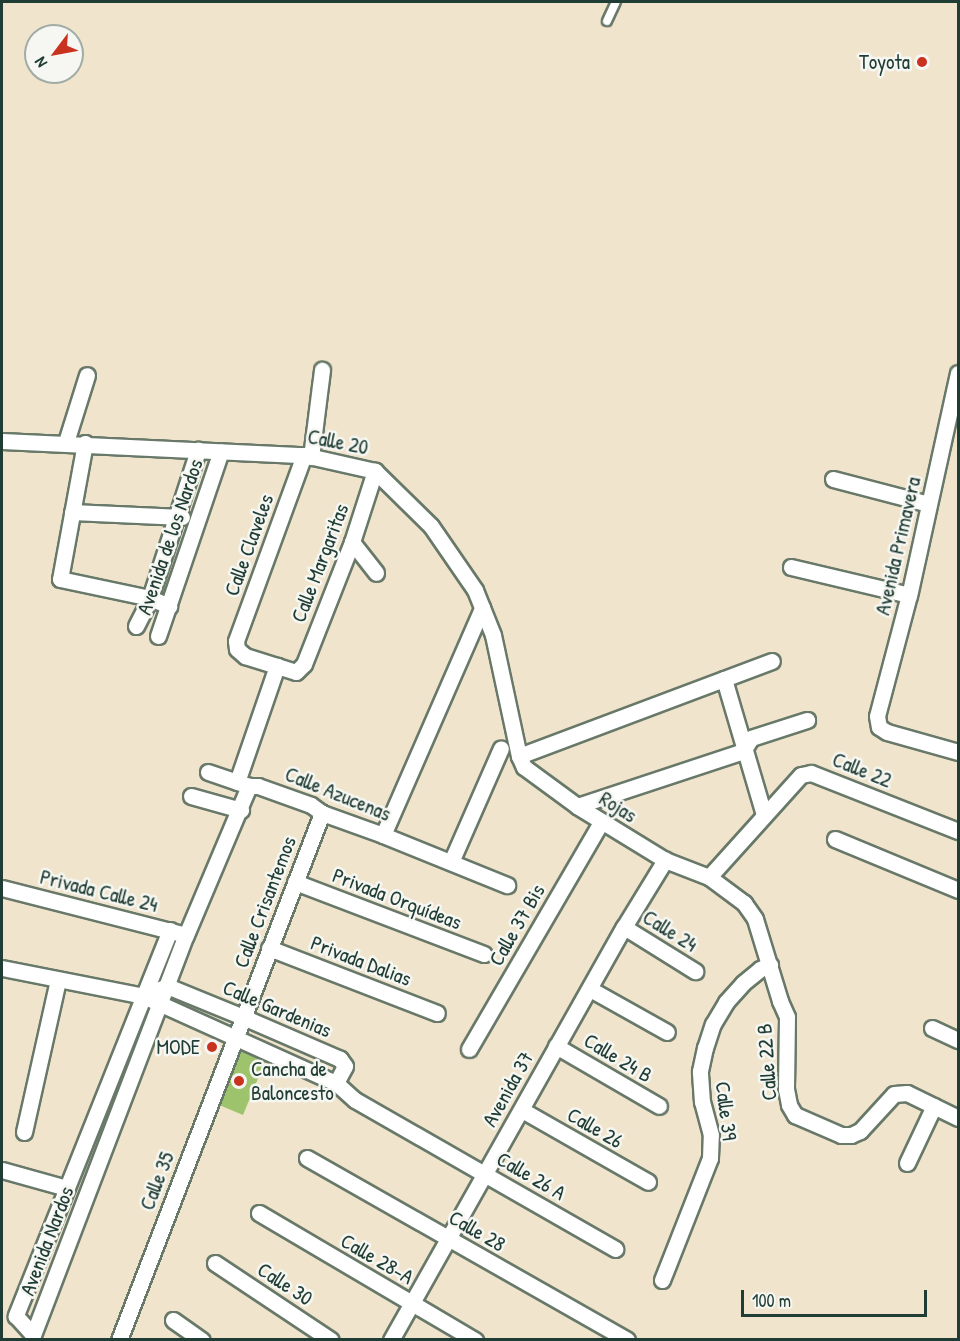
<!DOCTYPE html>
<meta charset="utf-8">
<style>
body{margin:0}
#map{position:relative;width:960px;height:1341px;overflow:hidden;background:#f0e5cc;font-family:"Patrick Hand",sans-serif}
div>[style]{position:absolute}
.green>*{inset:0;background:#9ec36d}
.roads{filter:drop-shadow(2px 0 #687869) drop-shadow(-2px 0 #687869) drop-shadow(0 2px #687869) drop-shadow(0 -2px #687869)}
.lane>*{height:8px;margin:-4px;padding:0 4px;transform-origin:4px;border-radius:4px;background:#fff}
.street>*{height:15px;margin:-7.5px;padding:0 7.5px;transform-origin:7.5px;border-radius:7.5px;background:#fff}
.dots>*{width:16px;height:16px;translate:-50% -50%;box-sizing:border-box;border:3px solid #f6f6f2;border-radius:50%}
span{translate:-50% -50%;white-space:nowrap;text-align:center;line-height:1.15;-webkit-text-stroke:5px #f6f6f2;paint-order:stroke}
.poi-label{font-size:21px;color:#1f3d34}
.right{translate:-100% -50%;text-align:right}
.left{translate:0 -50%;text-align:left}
.street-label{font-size:21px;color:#1f3d34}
.frame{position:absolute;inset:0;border:3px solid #1f3d34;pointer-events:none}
.north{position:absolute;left:24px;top:24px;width:60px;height:60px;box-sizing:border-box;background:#f6f6f2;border:2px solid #a0aca6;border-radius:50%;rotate:238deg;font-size:16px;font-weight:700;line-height:24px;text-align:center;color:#1f3d34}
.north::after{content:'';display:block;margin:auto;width:21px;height:27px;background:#c8321e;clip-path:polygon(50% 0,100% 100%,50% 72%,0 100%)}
.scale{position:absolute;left:741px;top:1290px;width:186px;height:27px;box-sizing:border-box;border:3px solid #1f3d34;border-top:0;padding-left:8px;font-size:18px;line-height:21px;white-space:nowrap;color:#1f3d34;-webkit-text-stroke:4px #f6f6f2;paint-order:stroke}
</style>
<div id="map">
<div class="green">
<div style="clip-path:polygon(235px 1046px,266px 1059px,243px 1115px,212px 1102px)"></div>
</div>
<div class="roads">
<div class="lane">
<div style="left:607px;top:21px;width:21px;rotate:-65deg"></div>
</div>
<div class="street">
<div style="left:958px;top:373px;width:227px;rotate:102.4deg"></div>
<div style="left:909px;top:595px;width:125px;rotate:104.8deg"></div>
<div style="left:877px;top:716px;width:11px;rotate:80deg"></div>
<div style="left:879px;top:727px;width:9px;rotate:32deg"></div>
<div style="left:887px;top:732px;width:74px;rotate:15.7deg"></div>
<div style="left:2px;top:441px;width:302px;rotate:2.7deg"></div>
<div style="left:304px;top:455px;width:73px;rotate:12.7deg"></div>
<div style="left:375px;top:471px;width:78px;rotate:44.5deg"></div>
<div style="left:431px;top:526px;width:78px;rotate:55.5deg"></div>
<div style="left:475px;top:590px;width:48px;rotate:68.2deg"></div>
<div style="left:493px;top:635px;width:124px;rotate:77.9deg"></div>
<div style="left:519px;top:756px;width:12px;rotate:66deg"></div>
<div style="left:524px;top:767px;width:66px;rotate:36.3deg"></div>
<div style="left:577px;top:806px;width:103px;rotate:31.5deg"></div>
<div style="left:665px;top:860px;width:47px;rotate:21.1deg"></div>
<div style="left:709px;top:877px;width:44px;rotate:36.6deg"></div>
<div style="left:744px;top:903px;width:19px;rotate:55deg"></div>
<div style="left:755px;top:919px;width:86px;rotate:73deg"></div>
<div style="left:780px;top:1001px;width:17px;rotate:66deg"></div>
<div style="left:787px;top:1017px;width:72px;rotate:90.8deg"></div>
<div style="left:786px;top:1089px;width:16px;rotate:79deg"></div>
<div style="left:789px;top:1105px;width:12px;rotate:59deg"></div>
<div style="left:795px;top:1115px;width:50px;rotate:23.5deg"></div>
<div style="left:841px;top:1135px;width:10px"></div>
<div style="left:851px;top:1135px;width:10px;rotate:-24deg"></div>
<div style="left:860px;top:1131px;width:50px;rotate:-47.4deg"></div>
<div style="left:894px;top:1094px;width:13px;rotate:-4deg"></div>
<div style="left:907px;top:1093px;width:57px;rotate:26.1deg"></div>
<div style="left:66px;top:442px;width:70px;rotate:-72.6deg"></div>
<div style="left:85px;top:443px;width:138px;rotate:100.4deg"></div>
<div style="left:60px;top:579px;width:92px;rotate:11.9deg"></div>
<div style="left:150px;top:598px;width:21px;rotate:23deg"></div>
<div style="left:304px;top:455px;width:198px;rotate:110.1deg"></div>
<div style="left:236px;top:641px;width:8px;rotate:83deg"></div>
<div style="left:237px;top:649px;width:11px;rotate:41deg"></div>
<div style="left:245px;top:656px;width:53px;rotate:17.4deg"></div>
<div style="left:296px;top:672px;width:11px;rotate:-45deg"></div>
<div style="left:304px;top:664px;width:131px;rotate:-68.5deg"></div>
<div style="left:352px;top:542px;width:75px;rotate:-72.1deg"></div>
<div style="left:311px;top:457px;width:88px;rotate:-82.8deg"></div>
<div style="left:833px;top:479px;width:99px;rotate:14.6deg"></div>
<div style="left:72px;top:512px;width:110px;rotate:2.6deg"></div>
<div style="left:352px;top:542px;width:39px;rotate:52deg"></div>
<div style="left:791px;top:567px;width:121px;rotate:13.3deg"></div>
<div style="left:136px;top:626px;width:31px;rotate:-63deg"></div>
<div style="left:150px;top:598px;width:156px;rotate:-72deg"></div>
<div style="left:158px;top:636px;width:195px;rotate:-71.2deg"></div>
<div style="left:724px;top:679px;width:142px;rotate:73.6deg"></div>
<div style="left:519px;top:756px;width:270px;rotate:-20.6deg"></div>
<div style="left:208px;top:772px;width:43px;rotate:18.9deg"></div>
<div style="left:249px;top:786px;width:9px"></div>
<div style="left:258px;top:786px;width:56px;rotate:19.7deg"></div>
<div style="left:311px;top:805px;width:14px;rotate:36deg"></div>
<div style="left:322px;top:813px;width:65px;rotate:19.8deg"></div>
<div style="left:383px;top:835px;width:134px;rotate:22deg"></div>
<div style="left:237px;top:782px;width:123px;rotate:-71deg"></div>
<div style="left:191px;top:796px;width:52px;rotate:15.6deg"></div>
<div style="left:577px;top:806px;width:175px;rotate:-18.3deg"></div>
<div style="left:743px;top:751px;width:15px;rotate:-58deg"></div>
<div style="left:751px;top:738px;width:59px;rotate:-17.8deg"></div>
<div style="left:383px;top:835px;width:248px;rotate:-66.4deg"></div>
<div style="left:835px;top:839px;width:133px;rotate:22.5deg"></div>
<div style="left:451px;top:862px;width:124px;rotate:-66.3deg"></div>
<div style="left:709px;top:877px;width:137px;rotate:-48deg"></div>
<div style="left:801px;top:775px;width:10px;rotate:-11deg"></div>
<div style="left:811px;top:773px;width:158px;rotate:21.5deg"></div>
<div style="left:295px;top:882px;width:202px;rotate:20.9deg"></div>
<div style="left:2px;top:888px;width:183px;rotate:14.3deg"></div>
<div style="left:624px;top:927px;width:84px;rotate:31.8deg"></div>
<div style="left:170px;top:930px;width:416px;rotate:111.8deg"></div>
<div style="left:16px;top:1316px;width:25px;rotate:48deg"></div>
<div style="left:33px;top:1335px;width:428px;rotate:-69.1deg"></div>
<div style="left:186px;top:935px;width:162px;rotate:-67.1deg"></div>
<div style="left:269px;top:948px;width:180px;rotate:21.2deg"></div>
<div style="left:2px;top:968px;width:144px;rotate:11.2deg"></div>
<div style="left:143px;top:996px;width:212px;rotate:24.3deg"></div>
<div style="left:336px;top:1083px;width:19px;rotate:-62deg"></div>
<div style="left:345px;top:1066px;width:9px;rotate:-126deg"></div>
<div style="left:340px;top:1059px;width:106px;rotate:-156.6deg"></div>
<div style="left:243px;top:1017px;width:82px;rotate:-157.8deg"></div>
<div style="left:167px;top:986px;width:8px;rotate:157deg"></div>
<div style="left:590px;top:989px;width:88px;rotate:29.2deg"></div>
<div style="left:932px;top:1028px;width:29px;rotate:25deg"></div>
<div style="left:556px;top:1046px;width:119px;rotate:30.2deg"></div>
<div style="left:469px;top:1049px;width:263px;rotate:-59.8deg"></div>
<div style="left:336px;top:1083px;width:25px;rotate:42deg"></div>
<div style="left:355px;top:1100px;width:300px;rotate:29.8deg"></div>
<div style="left:522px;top:1110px;width:145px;rotate:29.7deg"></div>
<div style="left:24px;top:1132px;width:156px;rotate:-77.4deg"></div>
<div style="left:307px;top:1158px;width:368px;rotate:29.6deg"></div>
<div style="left:907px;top:1163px;width:63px;rotate:-64.7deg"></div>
<div style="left:2px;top:1170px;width:67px;rotate:15.5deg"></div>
<div style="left:259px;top:1213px;width:251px;rotate:30.5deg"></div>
<div style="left:215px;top:1263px;width:139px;rotate:33.6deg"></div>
<div style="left:662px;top:1280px;width:131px;rotate:-68.5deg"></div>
<div style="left:710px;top:1158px;width:23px;rotate:-88deg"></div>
<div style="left:711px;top:1135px;width:34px;rotate:-105deg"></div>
<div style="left:702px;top:1102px;width:31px;rotate:-94deg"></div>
<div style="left:700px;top:1071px;width:24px;rotate:-78deg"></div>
<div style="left:705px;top:1048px;width:25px;rotate:-72deg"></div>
<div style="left:713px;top:1024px;width:26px;rotate:-59deg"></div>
<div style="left:726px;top:1002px;width:25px;rotate:-48deg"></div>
<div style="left:743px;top:983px;width:22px;rotate:-39deg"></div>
<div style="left:760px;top:969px;width:11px;rotate:-22deg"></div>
<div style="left:173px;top:1320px;width:35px;rotate:35deg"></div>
<div style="left:119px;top:1340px;width:565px;rotate:-68.93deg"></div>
<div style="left:391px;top:1340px;width:474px;rotate:-60.6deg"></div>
<div style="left:624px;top:927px;width:79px;rotate:-58.5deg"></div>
</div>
</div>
<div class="dots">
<div style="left:922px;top:62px;background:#c8321e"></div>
<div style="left:212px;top:1047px;background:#c8321e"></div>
<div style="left:239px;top:1081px;background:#c8321e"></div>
</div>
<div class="poi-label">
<span class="right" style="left:910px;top:62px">Toyota</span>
<span class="right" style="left:200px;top:1047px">MODE</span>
<span class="left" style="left:251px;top:1081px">Cancha de<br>Baloncesto</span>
</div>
<div class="street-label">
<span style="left:338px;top:442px;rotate:11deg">Calle 20</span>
<span style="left:170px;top:537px;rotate:-71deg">Avenida de los Nardos</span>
<span style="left:249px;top:545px;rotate:-70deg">Calle Claveles</span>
<span style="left:898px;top:546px;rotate:-77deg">Avenida Primavera</span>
<span style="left:320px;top:563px;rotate:-69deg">Calle Margaritas</span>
<span style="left:862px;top:770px;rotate:22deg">Calle 22</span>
<span style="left:338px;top:794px;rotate:22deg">Calle Azucenas</span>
<span style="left:618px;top:807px;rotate:32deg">Rojas</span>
<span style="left:99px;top:891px;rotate:14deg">Privada Calle 24</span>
<span style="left:397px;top:899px;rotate:21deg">Privada Orquídeas</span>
<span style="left:265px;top:902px;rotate:-69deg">Calle Crisantemos</span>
<span style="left:517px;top:925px;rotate:-60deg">Calle 37 Bis</span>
<span style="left:670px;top:931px;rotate:32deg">Calle 24</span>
<span style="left:361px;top:961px;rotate:21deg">Privada Dalias</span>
<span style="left:277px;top:1009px;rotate:23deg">Calle Gardenias</span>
<span style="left:618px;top:1058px;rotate:31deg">Calle 24 B</span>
<span style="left:767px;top:1062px;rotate:-94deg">Calle 22 B</span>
<span style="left:508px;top:1089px;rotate:-61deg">Avenida 37</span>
<span style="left:726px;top:1111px;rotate:83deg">Calle 39</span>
<span style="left:595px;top:1128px;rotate:30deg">Calle 26</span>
<span style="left:531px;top:1176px;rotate:30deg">Calle 26 A</span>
<span style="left:157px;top:1181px;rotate:-69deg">Calle 35</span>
<span style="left:477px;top:1231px;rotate:30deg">Calle 28</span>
<span style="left:47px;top:1241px;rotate:-69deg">Avenida Nardos</span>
<span style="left:377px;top:1259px;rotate:30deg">Calle 28-A</span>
<span style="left:285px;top:1284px;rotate:33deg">Calle 30</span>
</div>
<div class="frame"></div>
<div class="north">N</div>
<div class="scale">100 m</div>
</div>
